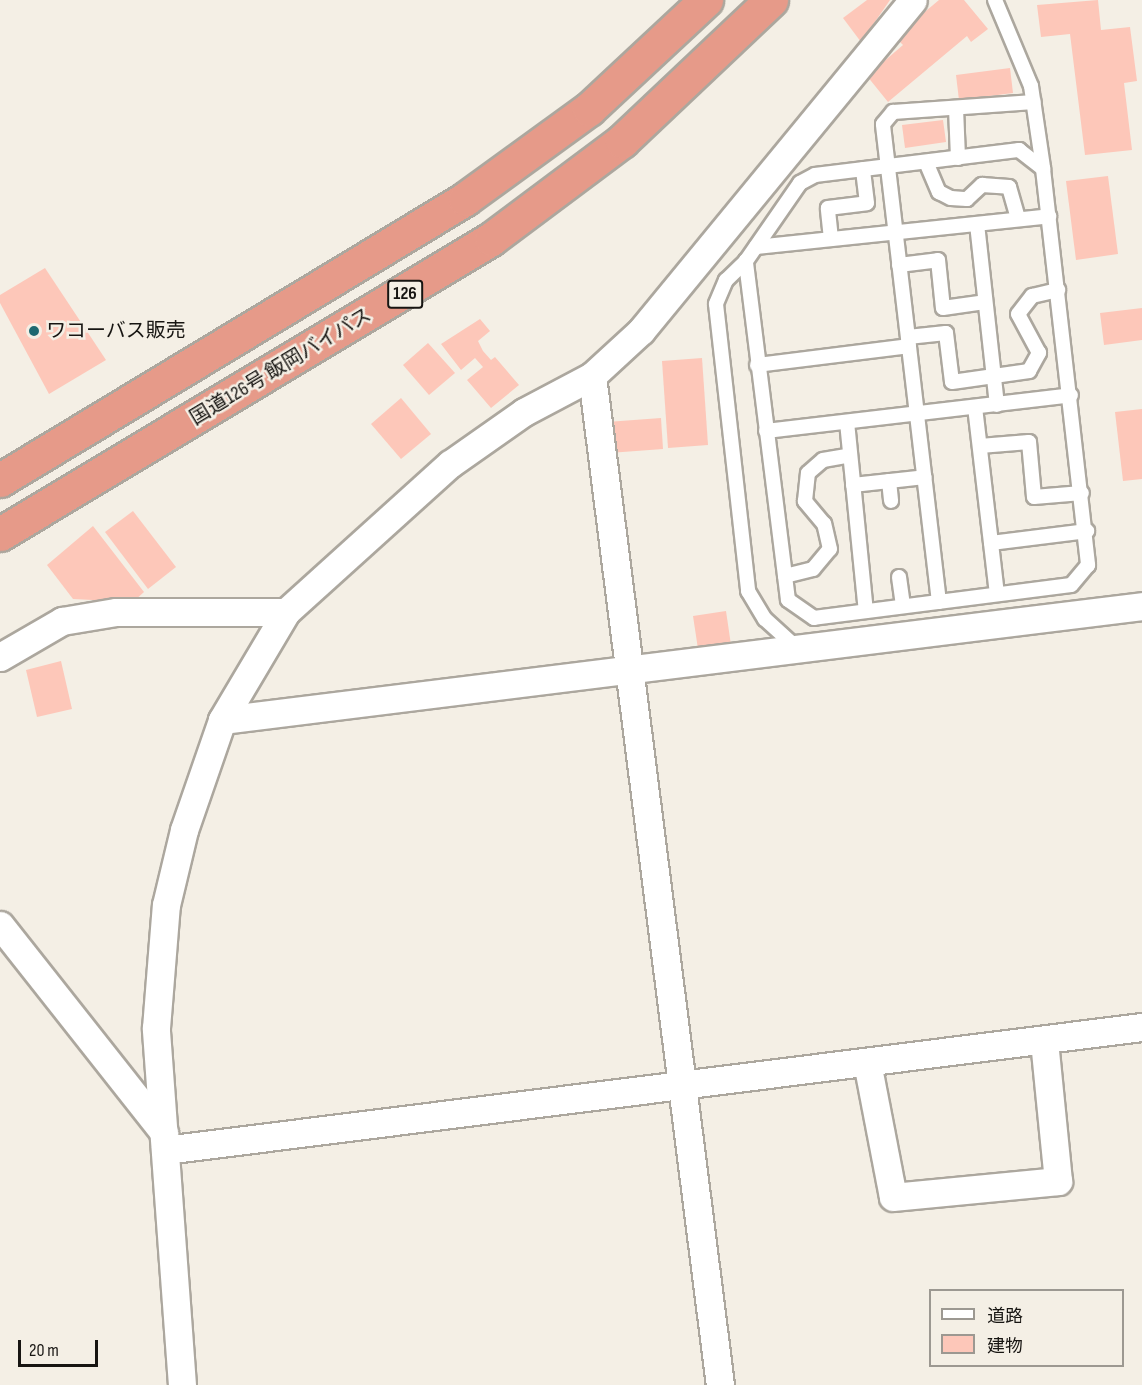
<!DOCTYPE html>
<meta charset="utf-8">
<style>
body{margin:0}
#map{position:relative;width:1142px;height:1385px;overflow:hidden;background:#f4efe5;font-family:"Sofia Sans Condensed","Noto Sans JP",sans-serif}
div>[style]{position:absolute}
.building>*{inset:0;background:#fdc7b9}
.roads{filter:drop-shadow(2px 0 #aca79e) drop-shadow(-2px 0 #aca79e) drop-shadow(0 2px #aca79e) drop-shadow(0 -2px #aca79e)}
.lane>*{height:14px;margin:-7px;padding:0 7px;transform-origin:7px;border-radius:7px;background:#fff}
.street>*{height:27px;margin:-13.5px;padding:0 13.5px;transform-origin:13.5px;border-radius:13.5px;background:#fff}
.highway>*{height:33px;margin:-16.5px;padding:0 16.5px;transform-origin:16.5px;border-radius:16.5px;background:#e69a89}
.dots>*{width:16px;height:16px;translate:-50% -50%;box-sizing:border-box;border:3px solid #f4efe5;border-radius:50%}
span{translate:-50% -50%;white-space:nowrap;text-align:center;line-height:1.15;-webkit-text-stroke:5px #f4efe5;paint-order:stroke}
.shield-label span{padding:2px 4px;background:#f4efe5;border:2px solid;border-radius:4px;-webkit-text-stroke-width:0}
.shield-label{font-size:18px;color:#171512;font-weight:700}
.poi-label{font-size:20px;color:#171512}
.left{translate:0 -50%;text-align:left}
.street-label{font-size:20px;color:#171512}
.legend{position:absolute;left:929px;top:1289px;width:195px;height:78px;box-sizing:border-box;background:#f4efe5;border:2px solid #9c9891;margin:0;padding:8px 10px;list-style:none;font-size:18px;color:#171512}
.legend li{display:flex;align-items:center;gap:12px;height:30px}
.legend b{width:30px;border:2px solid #9c9891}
.scale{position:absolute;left:18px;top:1340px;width:80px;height:27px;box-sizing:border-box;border:3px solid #171512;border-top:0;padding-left:8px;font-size:18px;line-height:21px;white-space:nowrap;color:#171512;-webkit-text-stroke:4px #f4efe5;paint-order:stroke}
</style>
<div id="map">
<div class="building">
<div style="clip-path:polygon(867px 0,890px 0,861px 42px,843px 18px)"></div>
<div style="clip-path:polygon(939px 0,964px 0,988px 29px,971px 42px,967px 36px,888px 102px,867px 76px,903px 45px,895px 37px)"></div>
<div style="clip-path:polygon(1098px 0,1101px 30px,1130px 27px,1137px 81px,1124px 83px,1132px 150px,1085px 155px,1070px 34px,1041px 37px,1037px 5px)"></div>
<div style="clip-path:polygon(1010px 68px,1013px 93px,959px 100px,956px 75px)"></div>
<div style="clip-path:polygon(943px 120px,946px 142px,905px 148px,902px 125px)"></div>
<div style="clip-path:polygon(1108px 176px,1118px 254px,1076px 260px,1066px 181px)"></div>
<div style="clip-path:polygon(45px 268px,106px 360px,49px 394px,0 303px,0 295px)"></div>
<div style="clip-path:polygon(1142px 308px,1142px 340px,1104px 345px,1100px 313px)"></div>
<div style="clip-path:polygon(480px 319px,490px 331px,478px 341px,483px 351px,491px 360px,495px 357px,519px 385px,491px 408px,467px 380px,483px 367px,475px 358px,461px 370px,441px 344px)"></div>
<div style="clip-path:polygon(428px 343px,455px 373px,429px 395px,403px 365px)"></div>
<div style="clip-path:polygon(702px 358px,708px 445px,668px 448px,662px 361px)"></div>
<div style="clip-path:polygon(401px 398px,431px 434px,401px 459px,371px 424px)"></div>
<div style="clip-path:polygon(1142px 409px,1142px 479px,1123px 481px,1115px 412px)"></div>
<div style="clip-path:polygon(661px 418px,663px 449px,609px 453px,607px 422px)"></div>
<div style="clip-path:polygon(133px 511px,176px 567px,148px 589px,105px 532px)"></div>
<div style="clip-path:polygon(93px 526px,144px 592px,133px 602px,73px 599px,47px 565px)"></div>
<div style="clip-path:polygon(726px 611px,731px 645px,698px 649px,693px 616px)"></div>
<div style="clip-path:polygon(61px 661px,72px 709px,37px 717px,26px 670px)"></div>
</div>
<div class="roads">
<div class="lane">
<div style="left:995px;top:0;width:93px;rotate:67.3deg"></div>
<div style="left:1031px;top:86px;width:82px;rotate:81.6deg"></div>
<div style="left:956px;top:108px;width:50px;rotate:87.7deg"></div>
<div style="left:1019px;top:150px;width:31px;rotate:38deg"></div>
<div style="left:1043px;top:169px;width:399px;rotate:83.5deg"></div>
<div style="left:1088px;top:565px;width:26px;rotate:130deg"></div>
<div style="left:1071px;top:585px;width:259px;rotate:172.7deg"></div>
<div style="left:814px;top:618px;width:32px;rotate:-145deg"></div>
<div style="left:788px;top:600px;width:342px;rotate:-97.1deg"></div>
<div style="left:746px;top:261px;width:95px;rotate:-55.3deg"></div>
<div style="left:800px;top:183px;width:17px;rotate:-28deg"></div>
<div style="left:815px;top:175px;width:206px;rotate:-7deg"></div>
<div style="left:926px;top:162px;width:33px;rotate:67deg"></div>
<div style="left:939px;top:192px;width:13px;rotate:27deg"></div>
<div style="left:951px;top:198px;width:16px;rotate:4deg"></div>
<div style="left:967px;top:199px;width:21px;rotate:-43deg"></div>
<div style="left:982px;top:185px;width:27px;rotate:4deg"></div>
<div style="left:1009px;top:187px;width:33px;rotate:74deg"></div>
<div style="left:977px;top:224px;width:182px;rotate:83.7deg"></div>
<div style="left:831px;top:239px;width:31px;rotate:-96deg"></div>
<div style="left:828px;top:208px;width:39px;rotate:-7deg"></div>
<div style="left:867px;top:203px;width:34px;rotate:-97deg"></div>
<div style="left:756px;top:247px;width:295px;rotate:-6deg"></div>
<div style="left:746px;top:261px;width:28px;rotate:136deg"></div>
<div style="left:726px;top:280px;width:26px;rotate:113deg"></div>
<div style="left:716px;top:304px;width:289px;rotate:83.6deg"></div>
<div style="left:748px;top:591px;width:33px;rotate:59deg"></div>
<div style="left:765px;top:619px;width:43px;rotate:42.2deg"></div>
<div style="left:899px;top:265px;width:39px;rotate:-7deg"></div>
<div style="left:938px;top:260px;width:48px;rotate:84.1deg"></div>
<div style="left:943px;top:308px;width:42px;rotate:-8.1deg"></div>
<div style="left:908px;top:337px;width:38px;rotate:-6deg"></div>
<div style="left:946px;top:333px;width:49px;rotate:83deg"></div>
<div style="left:952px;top:382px;width:78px;rotate:-8.1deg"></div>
<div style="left:1029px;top:371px;width:21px;rotate:-61deg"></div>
<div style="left:1039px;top:353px;width:44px;rotate:-118.3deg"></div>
<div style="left:1018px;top:314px;width:23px;rotate:-52deg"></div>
<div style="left:1032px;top:296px;width:27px;rotate:-13deg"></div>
<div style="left:757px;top:365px;width:153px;rotate:-7.1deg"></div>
<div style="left:975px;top:407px;width:188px;rotate:83.3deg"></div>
<div style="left:847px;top:422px;width:190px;rotate:84.3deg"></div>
<div style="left:766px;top:431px;width:307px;rotate:-6.7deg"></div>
<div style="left:980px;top:446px;width:49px;rotate:-4.7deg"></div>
<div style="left:1029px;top:442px;width:55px;rotate:84.8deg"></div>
<div style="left:1034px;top:497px;width:48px;rotate:-4.8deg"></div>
<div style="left:889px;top:481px;width:20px;rotate:84deg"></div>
<div style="left:853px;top:485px;width:72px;rotate:-6.3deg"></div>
<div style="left:991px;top:543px;width:97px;rotate:-7.1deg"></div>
<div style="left:785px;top:576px;width:29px;rotate:-14deg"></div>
<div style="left:813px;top:569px;width:26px;rotate:-50deg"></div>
<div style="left:830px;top:549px;width:26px;rotate:-103deg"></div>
<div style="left:824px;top:524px;width:30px;rotate:-130deg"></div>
<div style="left:805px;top:501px;width:28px;rotate:-84deg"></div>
<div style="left:808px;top:473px;width:20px;rotate:-41deg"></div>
<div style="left:823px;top:460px;width:27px;rotate:-10deg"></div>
<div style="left:899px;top:577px;width:29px;rotate:82deg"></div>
<div style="left:939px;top:602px;width:481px;rotate:-96.7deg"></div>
<div style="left:883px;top:124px;width:16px;rotate:-50deg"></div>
<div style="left:893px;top:112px;width:141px;rotate:-4.1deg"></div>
</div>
<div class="street">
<div style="left:592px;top:376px;width:1017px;rotate:82.77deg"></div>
<div style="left:0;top:657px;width:72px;rotate:-30.1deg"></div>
<div style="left:62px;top:621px;width:55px;rotate:-9.5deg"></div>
<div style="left:116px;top:612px;width:170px"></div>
<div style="left:222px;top:720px;width:927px;rotate:-7.06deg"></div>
<div style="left:0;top:925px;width:265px;rotate:51.7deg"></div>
<div style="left:867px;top:1062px;width:137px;rotate:79.1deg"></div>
<div style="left:893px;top:1197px;width:166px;rotate:-5.5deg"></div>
<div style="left:1058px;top:1181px;width:142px;rotate:-95.7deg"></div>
<div style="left:165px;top:1150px;width:985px;rotate:-7.18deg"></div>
<div style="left:182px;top:1385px;width:358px;rotate:-94.2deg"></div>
<div style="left:156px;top:1028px;width:123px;rotate:-85.4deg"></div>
<div style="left:166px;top:905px;width:77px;rotate:-76.5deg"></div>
<div style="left:184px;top:830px;width:116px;rotate:-70.9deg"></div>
<div style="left:222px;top:720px;width:126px;rotate:-59.3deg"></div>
<div style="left:286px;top:612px;width:221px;rotate:-42.1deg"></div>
<div style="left:450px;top:464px;width:90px;rotate:-35.1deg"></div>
<div style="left:524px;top:412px;width:77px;rotate:-27.9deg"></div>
<div style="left:592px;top:376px;width:67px;rotate:-42.6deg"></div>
<div style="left:641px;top:331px;width:428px;rotate:-50.6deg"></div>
</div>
<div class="highway">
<div style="left:0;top:480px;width:543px;rotate:-31.14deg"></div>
<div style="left:465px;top:199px;width:153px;rotate:-36deg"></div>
<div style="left:589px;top:109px;width:160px;rotate:-43deg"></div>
<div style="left:0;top:534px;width:573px;rotate:-31deg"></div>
<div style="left:491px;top:239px;width:164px;rotate:-36.8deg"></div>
<div style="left:622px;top:141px;width:205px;rotate:-43.4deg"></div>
</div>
</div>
<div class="dots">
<div style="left:34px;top:331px;background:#1d6870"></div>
</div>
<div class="shield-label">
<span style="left:405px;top:294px">126</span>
</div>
<div class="poi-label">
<span class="left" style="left:46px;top:331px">ワコーバス販売</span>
</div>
<div class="street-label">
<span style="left:281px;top:367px;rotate:-31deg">国道126号 飯岡バイパス</span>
</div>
<ul class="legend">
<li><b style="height:8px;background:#fff"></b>道路</li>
<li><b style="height:16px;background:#fdc7b9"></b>建物</li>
</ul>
<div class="scale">20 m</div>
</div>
